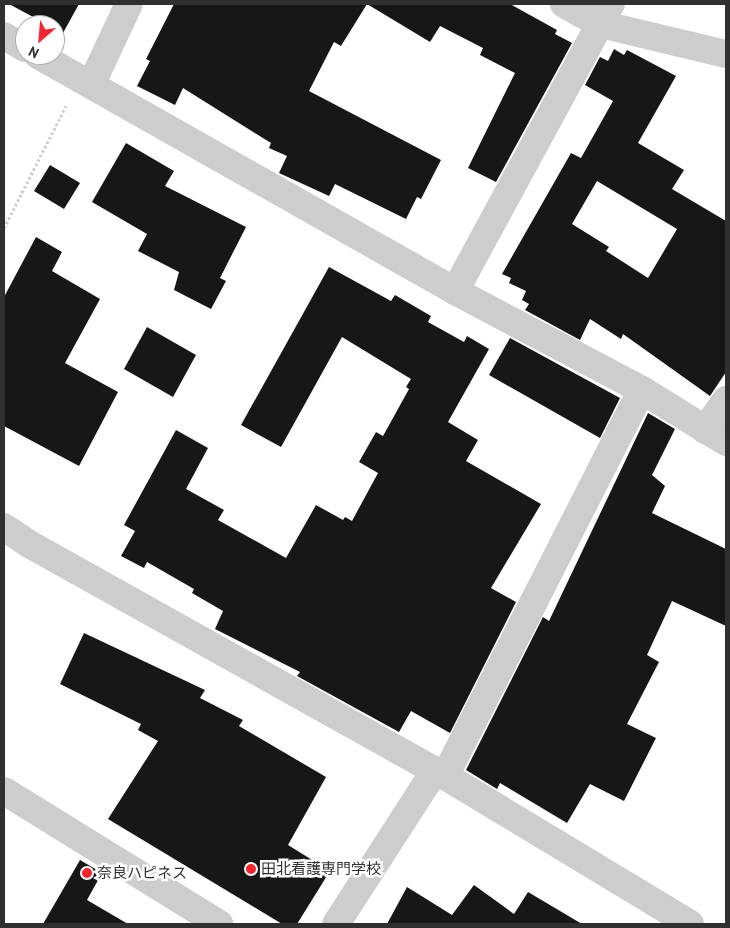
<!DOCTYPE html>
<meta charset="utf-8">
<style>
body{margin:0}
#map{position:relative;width:730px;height:928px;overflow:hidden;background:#fff;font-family:"PT Sans","Noto Sans JP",sans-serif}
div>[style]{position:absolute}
.building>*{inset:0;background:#171717}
.path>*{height:3px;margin-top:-1.5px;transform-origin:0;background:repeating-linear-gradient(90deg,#cdcdcd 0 2.5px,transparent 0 5px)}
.minor>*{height:28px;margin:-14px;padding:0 14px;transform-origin:14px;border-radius:14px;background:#cdcdcd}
.dots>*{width:14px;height:14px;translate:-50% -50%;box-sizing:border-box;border:2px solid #fff;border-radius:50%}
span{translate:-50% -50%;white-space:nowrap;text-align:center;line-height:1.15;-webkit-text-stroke:5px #fff;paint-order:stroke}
.poi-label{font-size:15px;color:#303030}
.left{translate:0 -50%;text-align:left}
.frame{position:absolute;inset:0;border:5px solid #303030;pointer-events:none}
.north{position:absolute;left:15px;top:15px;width:50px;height:50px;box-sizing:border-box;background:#fff;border:1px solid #acacac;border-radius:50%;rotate:207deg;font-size:14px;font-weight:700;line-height:20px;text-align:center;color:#303030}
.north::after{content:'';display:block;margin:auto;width:18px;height:22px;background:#f6232d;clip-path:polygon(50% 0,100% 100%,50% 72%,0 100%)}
</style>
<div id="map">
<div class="building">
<div style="clip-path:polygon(9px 4px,79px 4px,63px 33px,55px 29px,55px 25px,48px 25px)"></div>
<div style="clip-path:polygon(174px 4px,367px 4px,341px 46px,334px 42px,309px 91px,441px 160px,421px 199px,417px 197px,406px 219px,335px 184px,329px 196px,279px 173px,287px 156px,269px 148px,271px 143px,183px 88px,175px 105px,137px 86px,150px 61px,146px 59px)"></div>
<div style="clip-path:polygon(367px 4px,510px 4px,557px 30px,555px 34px,572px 43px,496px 182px,468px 168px,515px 73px,480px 55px,483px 48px,440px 26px,430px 42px)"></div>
<div style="clip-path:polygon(evenodd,614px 49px,624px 55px,627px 50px,676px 76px,638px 143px,684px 170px,672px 189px,726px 221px,726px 372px,710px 396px,623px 334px,621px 339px,590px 319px,580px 340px,525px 310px,529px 304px,522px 300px,526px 291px,509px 283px,511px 278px,502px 274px,571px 153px,581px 158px,613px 101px,585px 85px,600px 57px,608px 61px,614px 49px,597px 181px,677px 229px,648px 278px,606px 251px,609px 247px,572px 224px,597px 181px)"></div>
<div style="clip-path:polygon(126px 143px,174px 171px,165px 186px,246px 227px,220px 278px,226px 281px,211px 309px,174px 290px,179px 272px,138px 251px,147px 234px,92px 202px)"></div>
<div style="clip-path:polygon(50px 165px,80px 183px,64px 209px,34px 191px)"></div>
<div style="clip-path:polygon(36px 237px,62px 252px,52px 271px,100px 299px,65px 363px,118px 392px,79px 466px,4px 426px,4px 297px)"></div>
<div style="clip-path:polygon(329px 267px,391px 301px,395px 295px,431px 316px,428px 322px,464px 342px,467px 336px,489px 349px,448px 422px,478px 440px,466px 461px,541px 504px,491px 588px,516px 602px,450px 733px,411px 711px,399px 732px,297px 676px,300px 672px,215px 629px,223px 611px,192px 593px,194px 589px,147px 562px,144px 568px,121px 556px,135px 531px,124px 525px,176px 430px,208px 448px,186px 489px,224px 510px,218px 520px,286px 558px,316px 505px,343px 520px,345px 517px,352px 521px,378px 473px,359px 462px,376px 432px,383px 436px,409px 389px,406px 387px,411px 379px,342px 337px,281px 447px,241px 425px)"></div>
<div style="clip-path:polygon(147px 327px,196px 355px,173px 397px,124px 369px)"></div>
<div style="clip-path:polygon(510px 338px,620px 398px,600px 438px,489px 375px)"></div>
<div style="clip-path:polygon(648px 413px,675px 429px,652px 475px,665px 486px,652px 513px,726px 549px,726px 626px,672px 601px,647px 655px,659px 662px,627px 724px,656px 738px,624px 801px,590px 784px,567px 823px,500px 783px,497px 789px,466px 770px,543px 617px,549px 621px)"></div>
<div style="clip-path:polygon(84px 633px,205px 690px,200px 698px,243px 720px,239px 726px,326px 777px,288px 845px,330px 871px,297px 924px,282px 924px,108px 819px,158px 741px,138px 730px,141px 724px,60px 684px)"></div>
<div style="clip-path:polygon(80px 860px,102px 873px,87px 900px,128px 924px,43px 924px)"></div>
<div style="clip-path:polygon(474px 885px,514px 914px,528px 892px,582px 924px,387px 924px,407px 887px,452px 915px)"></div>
</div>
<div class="path">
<div style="left:4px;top:228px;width:137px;rotate:-63.1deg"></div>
</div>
<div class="minor">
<div style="left:564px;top:4px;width:41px;rotate:29.1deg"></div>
<div style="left:600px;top:24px;width:130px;rotate:13.4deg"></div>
<div style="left:4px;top:36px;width:24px;rotate:30deg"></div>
<div style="left:38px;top:55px;width:479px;rotate:29.5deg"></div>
<div style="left:455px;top:291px;width:212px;rotate:27.9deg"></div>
<div style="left:642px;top:390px;width:99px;rotate:31.8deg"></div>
<div style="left:91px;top:85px;width:89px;rotate:-64.9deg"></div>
<div style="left:455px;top:291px;width:327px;rotate:-61.5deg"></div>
<div style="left:705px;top:430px;width:37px;rotate:-55deg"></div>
<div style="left:4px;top:527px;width:32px;rotate:34deg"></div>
<div style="left:31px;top:545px;width:474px;rotate:29.2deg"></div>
<div style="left:445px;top:776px;width:286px;rotate:31.1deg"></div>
<div style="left:445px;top:776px;width:433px;rotate:-63deg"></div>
<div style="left:4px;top:791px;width:253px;rotate:31.7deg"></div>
<div style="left:336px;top:924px;width:181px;rotate:-57.2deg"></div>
</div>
<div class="dots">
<div style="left:251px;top:869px;background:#f6232d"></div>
<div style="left:87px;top:873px;background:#f6232d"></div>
</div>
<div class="poi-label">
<span class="left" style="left:261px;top:869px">田北看護専門学校</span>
<span class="left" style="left:97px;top:873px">奈良ハピネス</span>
</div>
<div class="frame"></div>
<div class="north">N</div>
</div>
